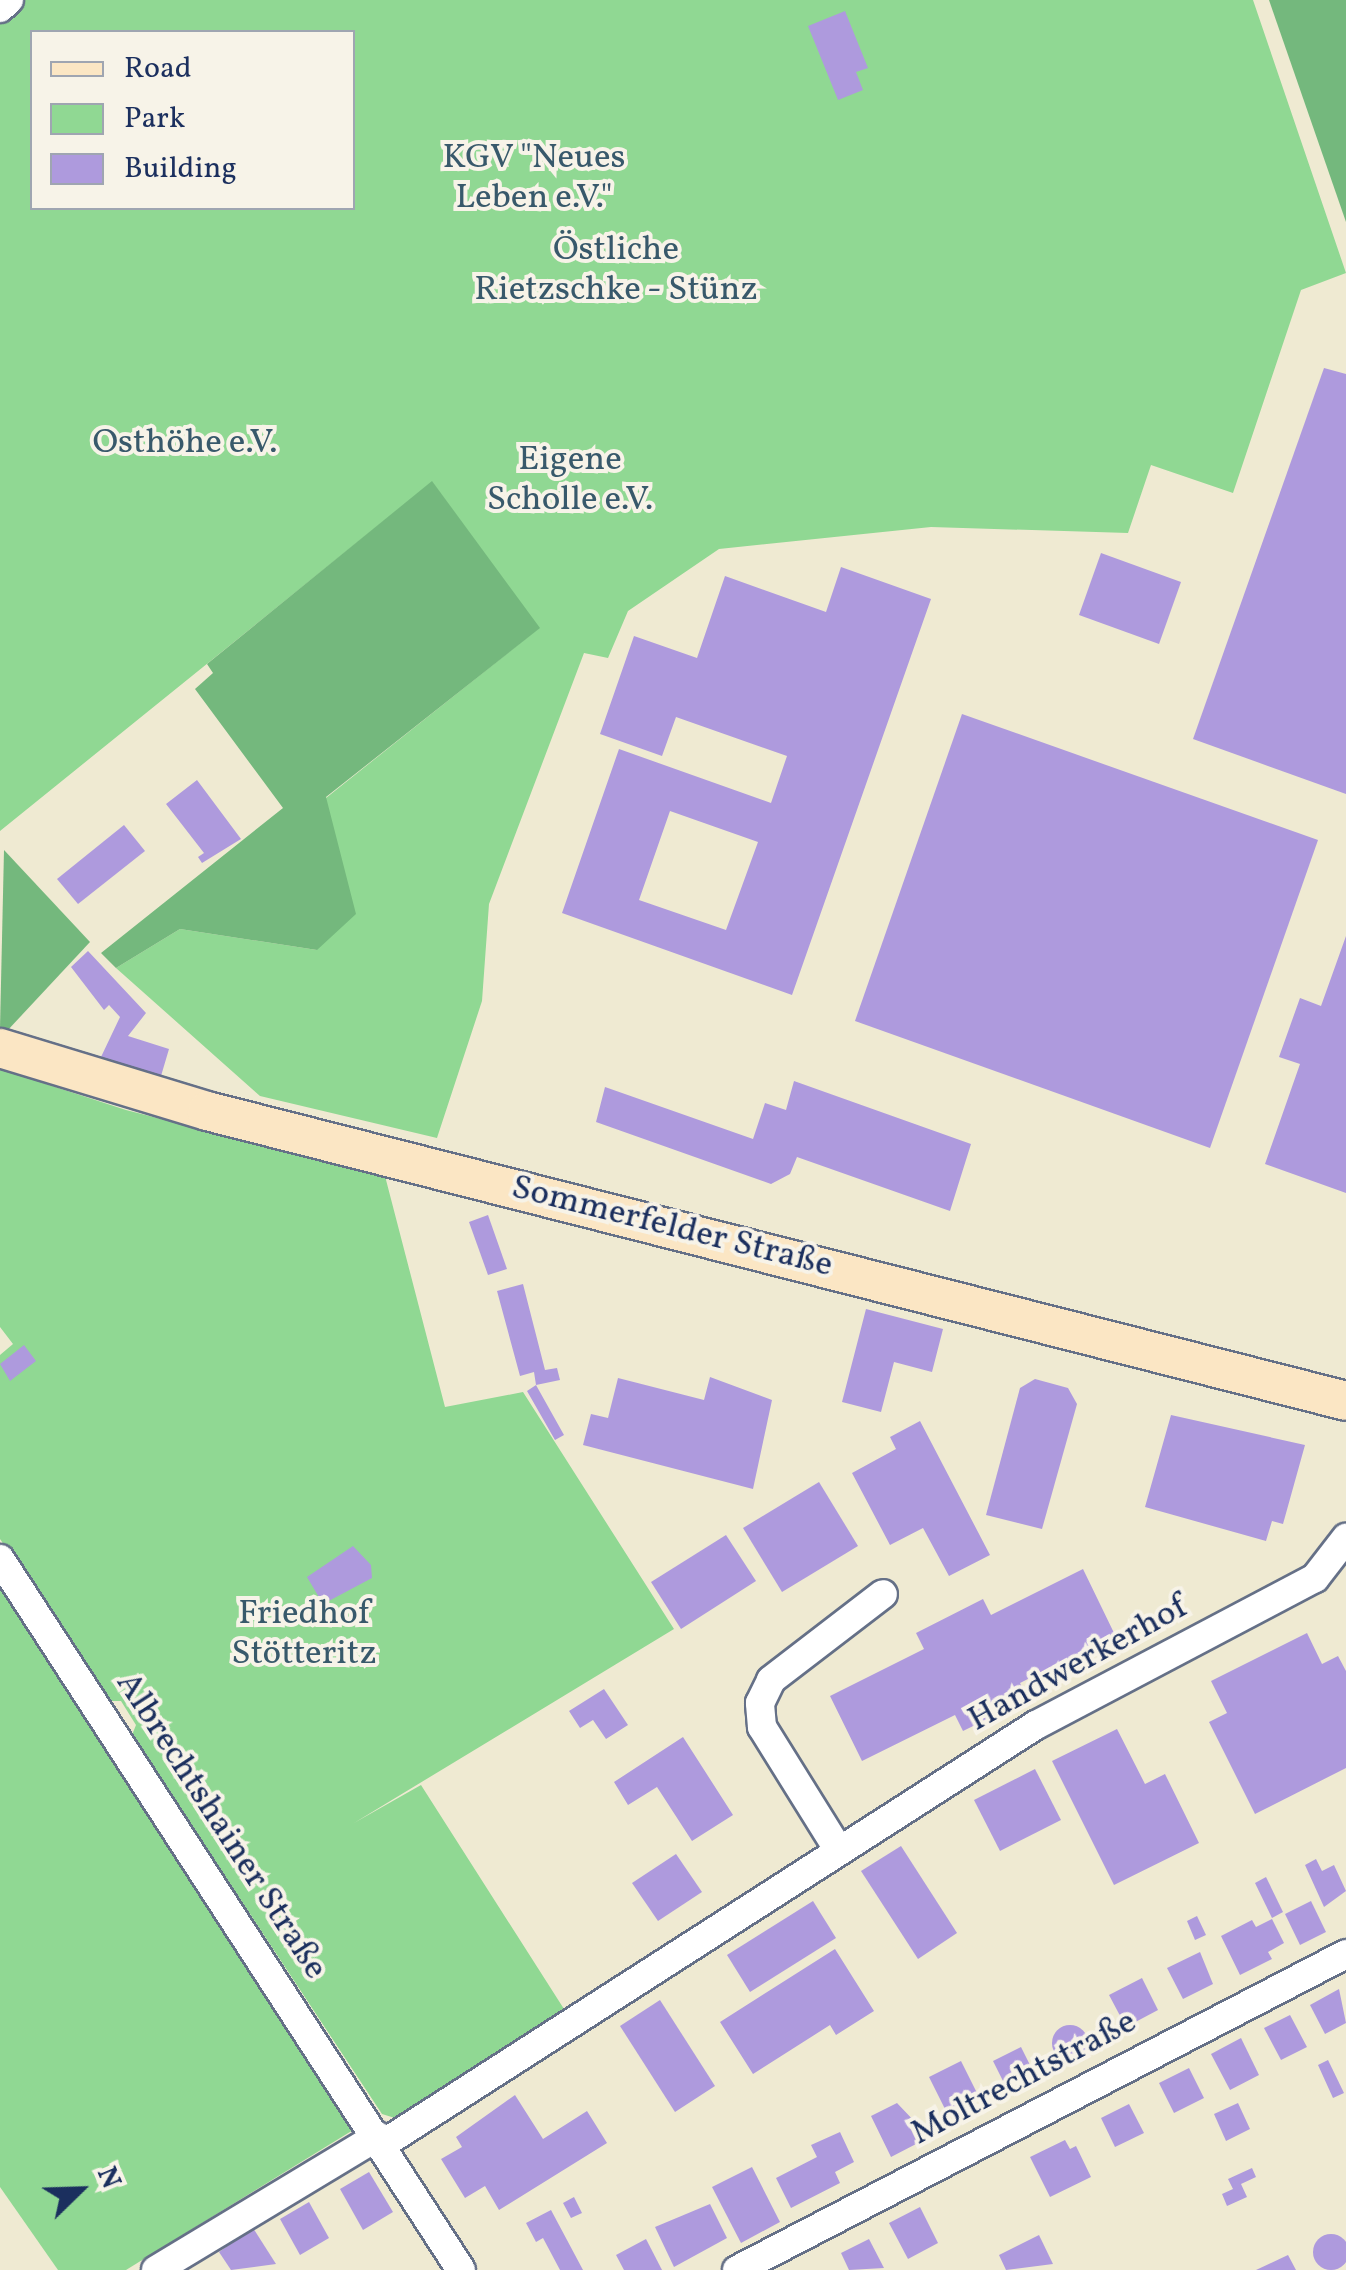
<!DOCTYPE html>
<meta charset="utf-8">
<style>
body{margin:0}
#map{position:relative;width:1346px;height:2270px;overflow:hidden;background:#efead2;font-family:Vollkorn,serif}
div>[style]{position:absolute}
.green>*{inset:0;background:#90d893}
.forest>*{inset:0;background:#74b87d}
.building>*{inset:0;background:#ae9add}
.round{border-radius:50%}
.roads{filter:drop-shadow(2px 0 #657087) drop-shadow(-2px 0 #657087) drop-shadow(0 2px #657087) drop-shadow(0 -2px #657087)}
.minor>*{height:28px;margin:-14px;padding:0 14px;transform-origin:14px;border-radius:14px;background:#fff}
.secondary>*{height:38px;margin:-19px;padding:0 19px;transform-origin:19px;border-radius:19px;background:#fbe6c4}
span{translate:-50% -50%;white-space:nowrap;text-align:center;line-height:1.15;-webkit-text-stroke:8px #f7f3e8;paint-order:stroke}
.park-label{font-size:35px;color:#38596b}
.street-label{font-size:35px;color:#1b2f5e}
.legend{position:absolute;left:30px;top:30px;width:325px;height:180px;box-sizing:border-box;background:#f7f3e8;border:2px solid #9fa5b1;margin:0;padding:12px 18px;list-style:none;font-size:30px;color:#1b2f5e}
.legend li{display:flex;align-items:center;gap:20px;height:50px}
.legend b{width:50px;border:2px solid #9fa5b1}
.north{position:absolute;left:30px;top:2140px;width:100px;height:100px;-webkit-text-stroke:8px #f7f3e8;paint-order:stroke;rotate:67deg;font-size:28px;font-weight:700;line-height:40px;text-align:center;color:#1b2f5e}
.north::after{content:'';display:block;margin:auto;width:35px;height:45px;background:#1b2f5e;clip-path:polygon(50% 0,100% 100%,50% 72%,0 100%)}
</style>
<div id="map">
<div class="green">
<div style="clip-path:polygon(evenodd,0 0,1253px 0,1346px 273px,1301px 290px,1233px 493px,1151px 465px,1128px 533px,931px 527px,719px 549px,628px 611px,608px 658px,584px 653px,489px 904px,482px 1001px,437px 1138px,260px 1096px,116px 968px,180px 929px,317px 950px,326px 798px,539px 628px,432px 482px,0 831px,0 0,32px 32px,352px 32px,352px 208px,32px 208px,32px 32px)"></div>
<div style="clip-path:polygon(0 1069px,126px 1110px,385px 1176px,445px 1407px,523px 1392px,674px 1629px,354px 1823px,421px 1785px,564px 2009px,398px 2119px,382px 2114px,132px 1735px,136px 1725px,121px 1701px,111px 1701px,0 1539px,0 1355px,13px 1344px,0 1327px)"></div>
<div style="clip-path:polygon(0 1571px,358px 2127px,126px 2270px,58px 2270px,0 2187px)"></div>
</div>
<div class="forest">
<div style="clip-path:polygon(1269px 0,1346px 0,1346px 222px)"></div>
<div style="clip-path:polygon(432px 481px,540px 628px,326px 797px,356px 914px,317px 950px,180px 929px,116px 968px,101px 953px,283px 808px,195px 689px,213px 673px,207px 664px)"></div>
<div style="clip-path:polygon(4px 850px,90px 942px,7px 1031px,0 1028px)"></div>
</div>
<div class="building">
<div style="clip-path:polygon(845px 11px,868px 68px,856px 72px,863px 90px,838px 100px,808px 26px)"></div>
<div style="clip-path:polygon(1324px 368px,1346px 374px,1346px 794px,1193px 739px)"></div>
<div style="clip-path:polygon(1101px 553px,1181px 582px,1159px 644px,1079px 615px)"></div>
<div style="clip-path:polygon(evenodd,841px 567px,931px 599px,792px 995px,562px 913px,619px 749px,771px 803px,787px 756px,676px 717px,662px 756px,600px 734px,634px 636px,697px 658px,725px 576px,826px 612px,841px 567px,670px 811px,758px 842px,726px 930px,639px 900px,670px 811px)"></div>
<div style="clip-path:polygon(962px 714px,1318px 840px,1210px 1148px,855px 1021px)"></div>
<div style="clip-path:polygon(197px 780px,241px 839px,202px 863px,198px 857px,204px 853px,166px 804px)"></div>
<div style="clip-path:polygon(124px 825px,145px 851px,78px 904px,57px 879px)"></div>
<div style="clip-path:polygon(1346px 936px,1346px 1193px,1265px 1164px,1300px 1064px,1279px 1057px,1300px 998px,1321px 1006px)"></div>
<div style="clip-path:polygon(88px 951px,146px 1013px,128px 1036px,169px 1049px,161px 1076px,101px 1057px,120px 1017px,109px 1005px,104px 1010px,71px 967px)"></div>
<div style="clip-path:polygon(794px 1081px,971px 1144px,950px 1211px,797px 1157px,790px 1174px,771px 1184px,596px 1122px,605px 1087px,753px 1139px,765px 1103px,786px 1110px)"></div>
<div style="clip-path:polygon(488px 1215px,507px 1269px,488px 1275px,469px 1222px)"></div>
<div style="clip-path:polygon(523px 1284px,545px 1370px,557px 1368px,560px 1380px,536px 1385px,564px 1435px,555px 1440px,527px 1391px,536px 1385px,534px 1372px,520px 1376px,497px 1291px)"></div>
<div style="clip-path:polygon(866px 1309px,943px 1329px,932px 1372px,894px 1362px,881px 1412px,842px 1402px)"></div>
<div style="clip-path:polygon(24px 1345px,36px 1361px,10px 1381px,0 1364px)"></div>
<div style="clip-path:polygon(710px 1377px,772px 1400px,753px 1489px,583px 1445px,591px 1414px,608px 1418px,618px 1378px,704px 1400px)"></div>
<div style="clip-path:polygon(1035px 1379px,1068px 1388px,1077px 1404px,1042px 1529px,986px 1515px,1020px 1388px)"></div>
<div style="clip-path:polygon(1171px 1415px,1305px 1445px,1283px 1524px,1272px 1521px,1266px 1541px,1145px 1507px)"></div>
<div style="clip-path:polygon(920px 1421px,990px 1555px,949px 1576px,923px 1528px,890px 1545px,852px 1473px,896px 1449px,890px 1437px)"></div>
<div style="clip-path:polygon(819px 1482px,858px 1546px,782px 1592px,743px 1528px)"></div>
<div style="clip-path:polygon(726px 1535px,756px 1581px,681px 1629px,651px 1582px)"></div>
<div style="clip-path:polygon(353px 1546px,371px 1565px,372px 1578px,323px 1604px,307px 1577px)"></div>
<div style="clip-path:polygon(1083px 1569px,1115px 1635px,1020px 1683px,1028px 1699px,963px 1731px,955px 1715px,862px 1761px,830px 1696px,924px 1649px,916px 1633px,983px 1599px,991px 1615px)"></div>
<div style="clip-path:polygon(1307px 1633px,1322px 1664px,1338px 1656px,1346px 1671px,1346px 1768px,1255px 1814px,1209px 1722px,1227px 1713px,1211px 1681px)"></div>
<div style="clip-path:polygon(604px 1689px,628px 1725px,606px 1739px,593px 1720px,580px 1728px,569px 1711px)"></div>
<div style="clip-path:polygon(1117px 1729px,1145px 1784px,1165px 1774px,1199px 1843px,1114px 1885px,1052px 1761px)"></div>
<div style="clip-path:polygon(683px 1737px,733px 1815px,692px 1841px,657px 1787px,628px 1805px,614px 1782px)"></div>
<div style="clip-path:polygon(1035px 1769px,1061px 1820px,1000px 1851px,974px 1800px)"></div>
<div style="clip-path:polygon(901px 1846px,957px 1933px,918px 1959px,861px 1871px)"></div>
<div style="clip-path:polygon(676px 1854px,702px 1892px,658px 1921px,632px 1883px)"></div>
<div style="clip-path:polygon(1316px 1859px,1322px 1871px,1334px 1865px,1346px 1891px,1324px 1907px,1305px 1865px)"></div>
<div style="clip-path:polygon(1266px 1877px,1283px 1912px,1272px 1918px,1255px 1883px)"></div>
<div style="clip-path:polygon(813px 1901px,836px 1938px,750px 1992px,727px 1955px)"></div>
<div style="clip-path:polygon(1311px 1901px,1326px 1932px,1300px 1945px,1285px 1914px)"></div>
<div style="clip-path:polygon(1197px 1916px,1206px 1935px,1195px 1940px,1187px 1921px)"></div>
<div style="clip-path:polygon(1272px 1919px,1284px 1943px,1268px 1952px,1272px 1959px,1240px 1975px,1221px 1936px,1252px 1920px,1256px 1927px)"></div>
<div style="clip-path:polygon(835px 1949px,874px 2011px,836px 2035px,830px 2025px,753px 2074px,720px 2022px)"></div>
<div style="clip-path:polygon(1200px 1952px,1213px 1984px,1183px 1999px,1167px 1968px)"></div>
<div style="clip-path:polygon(1142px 1978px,1158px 2010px,1126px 2027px,1109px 1995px)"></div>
<div style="clip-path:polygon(1339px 1989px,1346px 2023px,1325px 2034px,1310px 2005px)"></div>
<div style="clip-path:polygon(660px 2000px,715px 2086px,675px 2112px,620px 2026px)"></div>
<div style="clip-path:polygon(1290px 2015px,1307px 2047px,1281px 2060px,1264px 2028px)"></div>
<div class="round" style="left:1052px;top:2025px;width:36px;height:36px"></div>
<div style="clip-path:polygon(1241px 2038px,1259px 2075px,1230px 2090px,1211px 2054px)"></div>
<div style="clip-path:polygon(1021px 2047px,1038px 2081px,1010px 2095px,993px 2061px)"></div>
<div style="clip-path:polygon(1328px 2060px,1344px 2093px,1333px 2098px,1318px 2065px)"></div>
<div style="clip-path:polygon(961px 2061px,980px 2099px,948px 2115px,929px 2077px)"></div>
<div style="clip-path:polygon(1189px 2068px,1204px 2098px,1174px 2113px,1159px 2083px)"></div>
<div style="clip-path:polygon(515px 2095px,543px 2139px,587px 2111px,607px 2143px,499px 2210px,485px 2186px,465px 2198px,441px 2159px,462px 2147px,456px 2137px)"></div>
<div style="clip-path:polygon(897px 2103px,917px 2124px,910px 2128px,918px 2143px,891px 2157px,871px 2116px)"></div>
<div style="clip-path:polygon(1238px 2103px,1250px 2129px,1226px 2141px,1214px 2114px)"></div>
<div style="clip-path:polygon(1129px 2104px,1144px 2133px,1115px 2147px,1101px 2118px)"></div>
<div style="clip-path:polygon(840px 2132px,854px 2162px,835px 2172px,840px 2183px,791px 2208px,776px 2178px,817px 2157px,811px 2145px)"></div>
<div style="clip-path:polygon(1065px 2140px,1070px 2149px,1076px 2146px,1091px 2177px,1050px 2197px,1030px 2157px)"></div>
<div style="clip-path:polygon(752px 2167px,780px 2222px,741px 2243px,712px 2187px)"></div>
<div style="clip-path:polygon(1252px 2168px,1256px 2177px,1241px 2184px,1247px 2197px,1227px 2206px,1222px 2194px,1233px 2189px,1228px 2179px)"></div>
<div style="clip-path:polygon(369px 2172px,393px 2212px,363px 2230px,340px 2189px)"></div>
<div style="clip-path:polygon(574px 2197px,582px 2213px,571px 2218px,563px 2203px)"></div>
<div style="clip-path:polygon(309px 2202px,329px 2238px,300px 2255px,280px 2219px)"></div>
<div style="clip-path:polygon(710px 2204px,727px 2238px,674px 2267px,655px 2227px)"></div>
<div style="clip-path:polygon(920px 2207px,938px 2243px,908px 2259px,889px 2223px)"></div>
<div style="clip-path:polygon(551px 2210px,583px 2270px,560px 2270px,543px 2238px,536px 2242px,526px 2223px)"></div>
<div style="clip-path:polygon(253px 2228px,276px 2264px,231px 2270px,219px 2252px)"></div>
<div class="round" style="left:1313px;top:2234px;width:36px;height:36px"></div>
<div style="clip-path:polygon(1039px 2235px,1053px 2264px,1006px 2270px,999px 2255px)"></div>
<div style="clip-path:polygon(646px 2239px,662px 2270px,624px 2270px,616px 2255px)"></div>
<div style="clip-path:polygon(869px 2239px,884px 2268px,849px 2270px,841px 2253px)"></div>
<div style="clip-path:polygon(1288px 2255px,1296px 2270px,1256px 2270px)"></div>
</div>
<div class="roads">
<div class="minor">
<div style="left:0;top:8px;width:12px;rotate:-42deg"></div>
<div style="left:0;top:1559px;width:847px;rotate:57.04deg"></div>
<div style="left:838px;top:1849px;width:144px;rotate:-121.9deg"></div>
<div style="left:762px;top:1727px;width:24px;rotate:-95deg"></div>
<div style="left:760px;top:1703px;width:25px;rotate:-64deg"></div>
<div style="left:771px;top:1680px;width:141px;rotate:-37.5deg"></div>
<div style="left:383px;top:2144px;width:776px;rotate:-32.69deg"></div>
<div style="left:1036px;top:1725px;width:315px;rotate:-27.8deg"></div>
<div style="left:1315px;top:1578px;width:51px;rotate:-52.2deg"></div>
<div style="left:156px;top:2270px;width:259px;rotate:-31.1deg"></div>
<div style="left:737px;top:2270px;width:686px;rotate:-27.42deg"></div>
</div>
<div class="secondary">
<div style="left:0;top:1048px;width:216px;rotate:16.9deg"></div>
<div style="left:207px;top:1111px;width:1175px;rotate:14.28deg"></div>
</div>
</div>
<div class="park-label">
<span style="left:534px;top:178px">KGV "Neues<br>Leben e.V."</span>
<span style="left:616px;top:270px">Östliche<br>Rietzschke - Stünz</span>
<span style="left:185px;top:443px">Osthöhe e.V.</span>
<span style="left:570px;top:480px">Eigene<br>Scholle e.V.</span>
<span style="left:304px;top:1634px">Friedhof<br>Stötteritz</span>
</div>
<div class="street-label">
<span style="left:672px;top:1227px;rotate:14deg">Sommerfelder Straße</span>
<span style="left:1078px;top:1664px;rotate:-29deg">Handwerkerhof</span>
<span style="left:221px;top:1826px;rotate:57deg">Albrechtshainer Straße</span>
<span style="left:1024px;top:2078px;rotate:-28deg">Moltrechtstraße</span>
</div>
<ul class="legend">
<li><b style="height:12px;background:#fbe6c4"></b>Road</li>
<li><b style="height:28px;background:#90d893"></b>Park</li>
<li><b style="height:28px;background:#ae9add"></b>Building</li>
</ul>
<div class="north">N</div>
</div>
